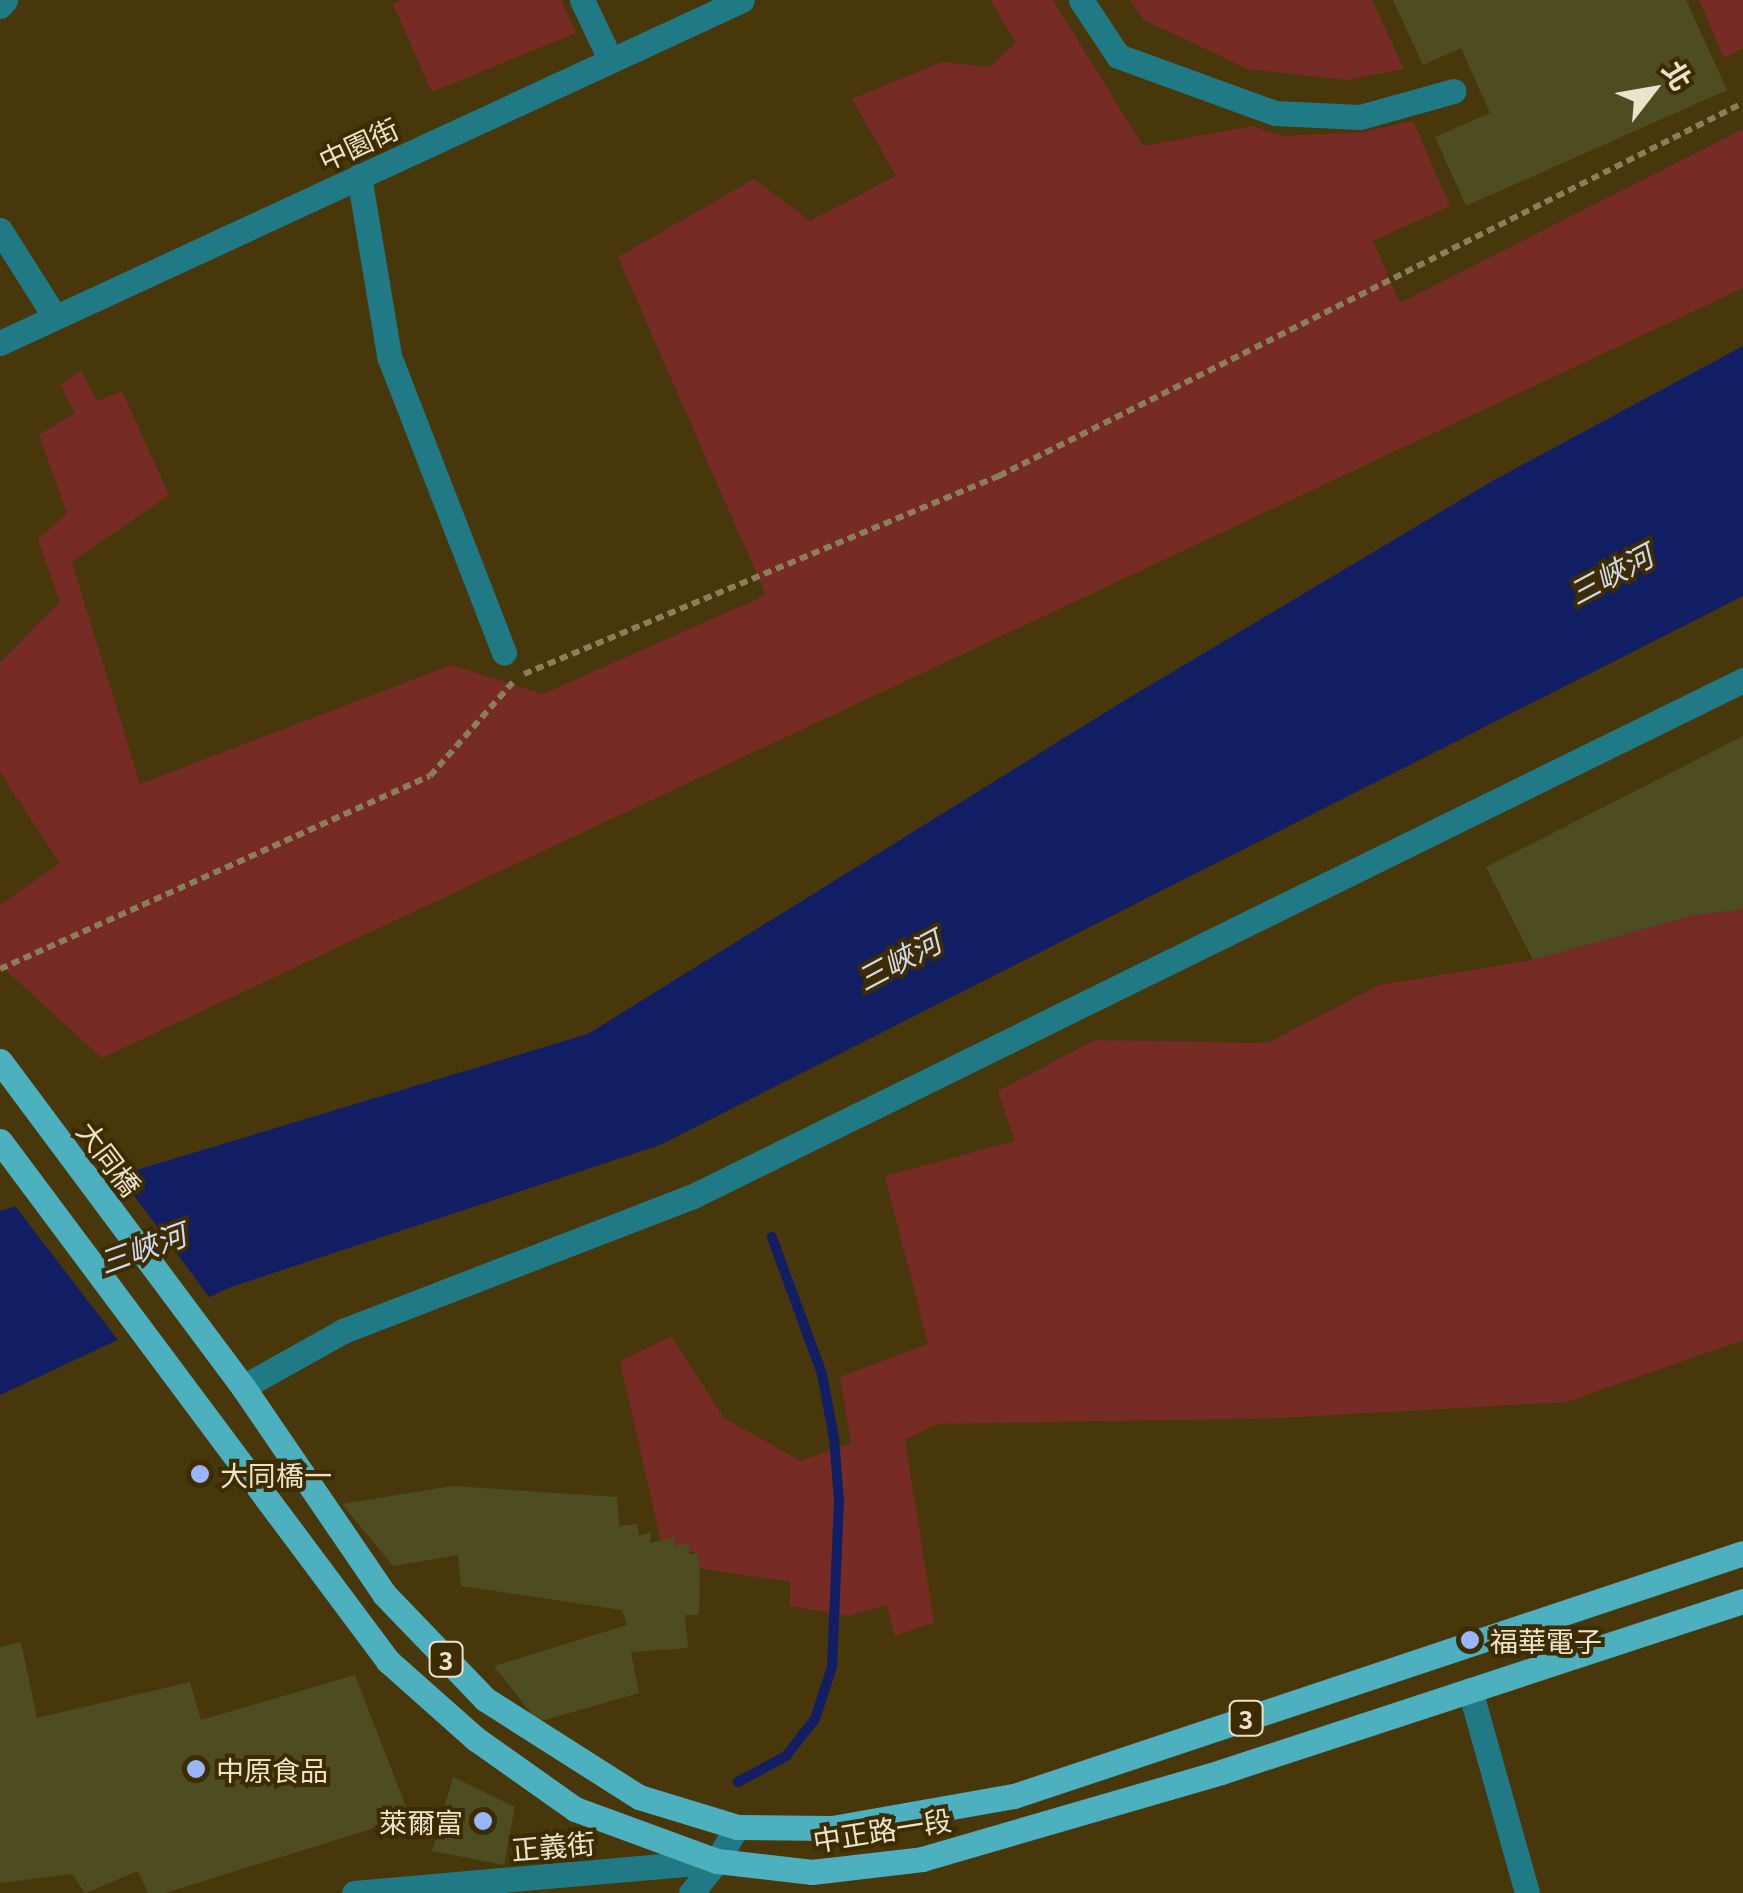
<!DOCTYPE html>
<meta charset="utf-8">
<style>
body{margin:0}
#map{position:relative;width:1743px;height:1893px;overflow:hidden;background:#47370a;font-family:Georgia,"Noto Sans TC",serif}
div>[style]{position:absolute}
.green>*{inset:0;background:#762c25}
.water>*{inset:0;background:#111e64}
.pier>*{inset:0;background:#47370a}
.stream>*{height:10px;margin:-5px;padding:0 5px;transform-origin:5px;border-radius:5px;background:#111e64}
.building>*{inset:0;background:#4e4d21}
.path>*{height:6px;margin-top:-3px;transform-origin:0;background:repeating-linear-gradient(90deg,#8b7e5a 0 8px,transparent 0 13px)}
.minor>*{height:25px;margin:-12.5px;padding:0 12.5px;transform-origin:12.5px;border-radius:12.5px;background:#207a86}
.major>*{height:25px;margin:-12.5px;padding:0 12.5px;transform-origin:12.5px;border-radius:12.5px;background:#4db0be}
.dots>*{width:28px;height:28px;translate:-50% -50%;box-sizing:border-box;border:5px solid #3c2c00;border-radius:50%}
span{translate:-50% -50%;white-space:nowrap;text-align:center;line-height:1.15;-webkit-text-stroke:8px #3c2c00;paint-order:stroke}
.shield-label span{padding:2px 8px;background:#3c2c00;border:2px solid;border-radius:8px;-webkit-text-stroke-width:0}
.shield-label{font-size:25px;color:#ece3cc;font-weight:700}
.street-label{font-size:28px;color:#ece3cc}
.poi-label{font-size:28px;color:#ece3cc}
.left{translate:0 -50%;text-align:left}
.right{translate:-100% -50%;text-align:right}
.water-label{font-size:30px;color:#d1d9ee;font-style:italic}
.north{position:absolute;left:1603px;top:40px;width:100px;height:100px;-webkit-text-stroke:8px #3c2c00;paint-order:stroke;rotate:59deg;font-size:28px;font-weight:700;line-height:40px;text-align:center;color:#ece3cc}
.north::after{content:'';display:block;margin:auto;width:35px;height:45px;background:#ece3cc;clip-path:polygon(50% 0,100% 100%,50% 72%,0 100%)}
</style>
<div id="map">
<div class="green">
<div style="clip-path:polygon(402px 0,561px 0,576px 33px,432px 92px,393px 4px)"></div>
<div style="clip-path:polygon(990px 0,1053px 0,1143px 146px,1252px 126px,1283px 136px,1364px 132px,1413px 121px,1450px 206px,1373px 241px,1400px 303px,1743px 129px,1743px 288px,102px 1058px,0 965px,0 905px,60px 863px,0 772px,0 663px,60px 602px,38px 540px,67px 513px,39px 435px,75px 413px,61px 385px,81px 370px,97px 401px,122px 391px,169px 495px,72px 562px,140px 784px,451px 665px,543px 694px,766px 595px,618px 257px,754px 179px,810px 221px,896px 176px,852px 99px,942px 62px,990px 67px,1016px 43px)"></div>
<div style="clip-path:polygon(1130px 0,1372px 0,1404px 69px,1346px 80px,1248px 69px,1144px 20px)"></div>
<div style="clip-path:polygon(1699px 0,1743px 0,1743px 48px,1724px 58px)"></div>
<div style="clip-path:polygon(1743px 909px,1743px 1340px,1566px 1402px,1281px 1418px,938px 1424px,905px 1440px,934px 1622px,895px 1636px,887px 1605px,849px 1616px,790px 1606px,790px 1582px,699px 1568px,698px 1554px,661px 1541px,620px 1361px,671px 1336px,724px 1418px,800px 1461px,851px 1443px,840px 1377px,928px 1344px,885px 1176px,1015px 1141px,998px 1091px,1095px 1040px,1268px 1043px,1379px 985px,1533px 960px,1691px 916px)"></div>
</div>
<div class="water">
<div style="clip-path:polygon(1743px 346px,1743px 596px,660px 1145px,231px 1287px,0 1395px,0 1211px,588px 1034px,1122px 702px,1496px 479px)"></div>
</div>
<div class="pier">
<div style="clip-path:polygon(116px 1171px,212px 1301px,121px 1344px,12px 1202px)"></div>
</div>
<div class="stream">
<div style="left:738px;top:1782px;width:55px;rotate:-28.4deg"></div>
<div style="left:786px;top:1756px;width:47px;rotate:-51.9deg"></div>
<div style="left:815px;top:1719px;width:55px;rotate:-71.9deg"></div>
<div style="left:832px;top:1667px;width:166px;rotate:-87.6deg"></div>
<div style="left:839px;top:1501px;width:63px;rotate:-94.5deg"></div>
<div style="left:834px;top:1438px;width:65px;rotate:-100.6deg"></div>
<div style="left:822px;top:1374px;width:146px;rotate:-110.1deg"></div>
</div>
<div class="building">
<div style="clip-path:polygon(1393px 0,1686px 0,1727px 90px,1466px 206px,1435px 137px,1490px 113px,1461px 48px,1423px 65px)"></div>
<div style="clip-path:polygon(1743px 736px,1743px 909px,1691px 916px,1533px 960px,1486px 867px)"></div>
<div style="clip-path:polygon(452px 1486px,617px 1497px,619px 1526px,637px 1524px,639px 1536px,651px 1532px,650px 1543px,675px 1537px,675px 1547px,689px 1543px,689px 1554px,698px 1554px,700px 1578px,699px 1615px,685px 1615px,688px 1648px,631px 1652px,639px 1693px,538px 1722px,494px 1666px,627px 1625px,622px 1610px,461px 1586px,458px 1555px,393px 1566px,342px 1504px)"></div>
<div style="clip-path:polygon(21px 1642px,37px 1718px,190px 1682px,201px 1720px,355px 1675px,410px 1817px,165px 1893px,148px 1893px,138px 1871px,85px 1893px,72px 1874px,0 1883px,0 1647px)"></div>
<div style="clip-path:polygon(453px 1777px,515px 1807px,504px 1865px,432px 1851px)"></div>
</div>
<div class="path">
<div style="left:524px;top:674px;width:515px;rotate:-22.63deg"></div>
<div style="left:999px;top:476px;width:832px;rotate:-26.63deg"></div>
<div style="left:0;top:969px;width:471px;rotate:-24.2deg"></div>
<div style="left:430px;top:776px;width:127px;rotate:-48.5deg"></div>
</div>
<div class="minor">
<div style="left:582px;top:0;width:65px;rotate:64.6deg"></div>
<div style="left:1081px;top:0;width:67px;rotate:56.5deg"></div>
<div style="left:1118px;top:56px;width:167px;rotate:20deg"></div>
<div style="left:1275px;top:113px;width:85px;rotate:2.7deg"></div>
<div style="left:1360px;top:117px;width:97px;rotate:-15.6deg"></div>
<div style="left:0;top:6px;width:8px;rotate:-50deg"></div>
<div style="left:359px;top:176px;width:182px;rotate:80.5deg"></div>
<div style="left:389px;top:356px;width:318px;rotate:68.8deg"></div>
<div style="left:0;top:230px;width:103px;rotate:57.7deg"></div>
<div style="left:0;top:343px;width:817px;rotate:-24.81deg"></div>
<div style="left:243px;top:1387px;width:115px;rotate:-29.2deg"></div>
<div style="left:343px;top:1331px;width:373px;rotate:-21.1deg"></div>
<div style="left:691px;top:1197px;width:1172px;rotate:-26.17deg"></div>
<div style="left:1470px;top:1690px;width:211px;rotate:74.3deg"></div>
<div style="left:354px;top:1893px;width:364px;rotate:-5deg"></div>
<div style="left:717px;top:1861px;width:39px;rotate:-60deg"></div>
<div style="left:691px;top:1893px;width:41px;rotate:-50.9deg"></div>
</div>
<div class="major">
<div style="left:0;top:1061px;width:407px;rotate:53.3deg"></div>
<div style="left:243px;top:1387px;width:250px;rotate:55.7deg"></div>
<div style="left:384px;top:1594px;width:146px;rotate:46.1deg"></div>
<div style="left:485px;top:1699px;width:183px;rotate:32.5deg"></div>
<div style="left:639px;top:1797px;width:102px;rotate:17deg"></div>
<div style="left:737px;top:1827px;width:95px;rotate:0.6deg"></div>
<div style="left:832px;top:1828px;width:185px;rotate:-10deg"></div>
<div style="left:1014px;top:1796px;width:768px;rotate:-18.43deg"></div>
<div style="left:0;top:1141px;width:649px;rotate:53.27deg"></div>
<div style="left:388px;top:1661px;width:118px;rotate:41.6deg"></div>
<div style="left:476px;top:1739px;width:121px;rotate:35.3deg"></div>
<div style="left:575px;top:1809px;width:151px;rotate:20.1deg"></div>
<div style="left:717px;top:1861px;width:96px;rotate:6.6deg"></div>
<div style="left:812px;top:1872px;width:111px;rotate:-6.7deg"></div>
<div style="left:922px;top:1859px;width:311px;rotate:-16.2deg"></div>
<div style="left:1221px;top:1772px;width:549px;rotate:-18.14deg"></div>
</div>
<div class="dots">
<div style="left:200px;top:1474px;background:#9ab5fd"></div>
<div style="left:1470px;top:1640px;background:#9ab5fd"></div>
<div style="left:196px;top:1769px;background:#9ab5fd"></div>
<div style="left:483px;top:1821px;background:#9ab5fd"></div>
</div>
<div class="shield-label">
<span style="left:446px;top:1659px">3</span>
<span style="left:1246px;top:1718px">3</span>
</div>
<div class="street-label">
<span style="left:358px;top:143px;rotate:-25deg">中園街</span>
<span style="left:110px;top:1158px;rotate:53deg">大同橋</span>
<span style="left:882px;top:1829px;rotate:-9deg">中正路一段</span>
<span style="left:553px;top:1845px;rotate:-5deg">正義街</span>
</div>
<div class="poi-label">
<span class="left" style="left:220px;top:1474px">大同橋一</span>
<span class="left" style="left:1490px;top:1640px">福華電子</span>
<span class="left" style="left:216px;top:1769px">中原食品</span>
<span class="right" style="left:463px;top:1821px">萊爾富</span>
</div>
<div class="water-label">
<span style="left:1610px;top:573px;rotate:-28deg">三峽河</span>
<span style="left:898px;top:959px;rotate:-28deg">三峽河</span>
<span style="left:142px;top:1247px;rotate:-20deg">三峽河</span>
</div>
<div class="north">北</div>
</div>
